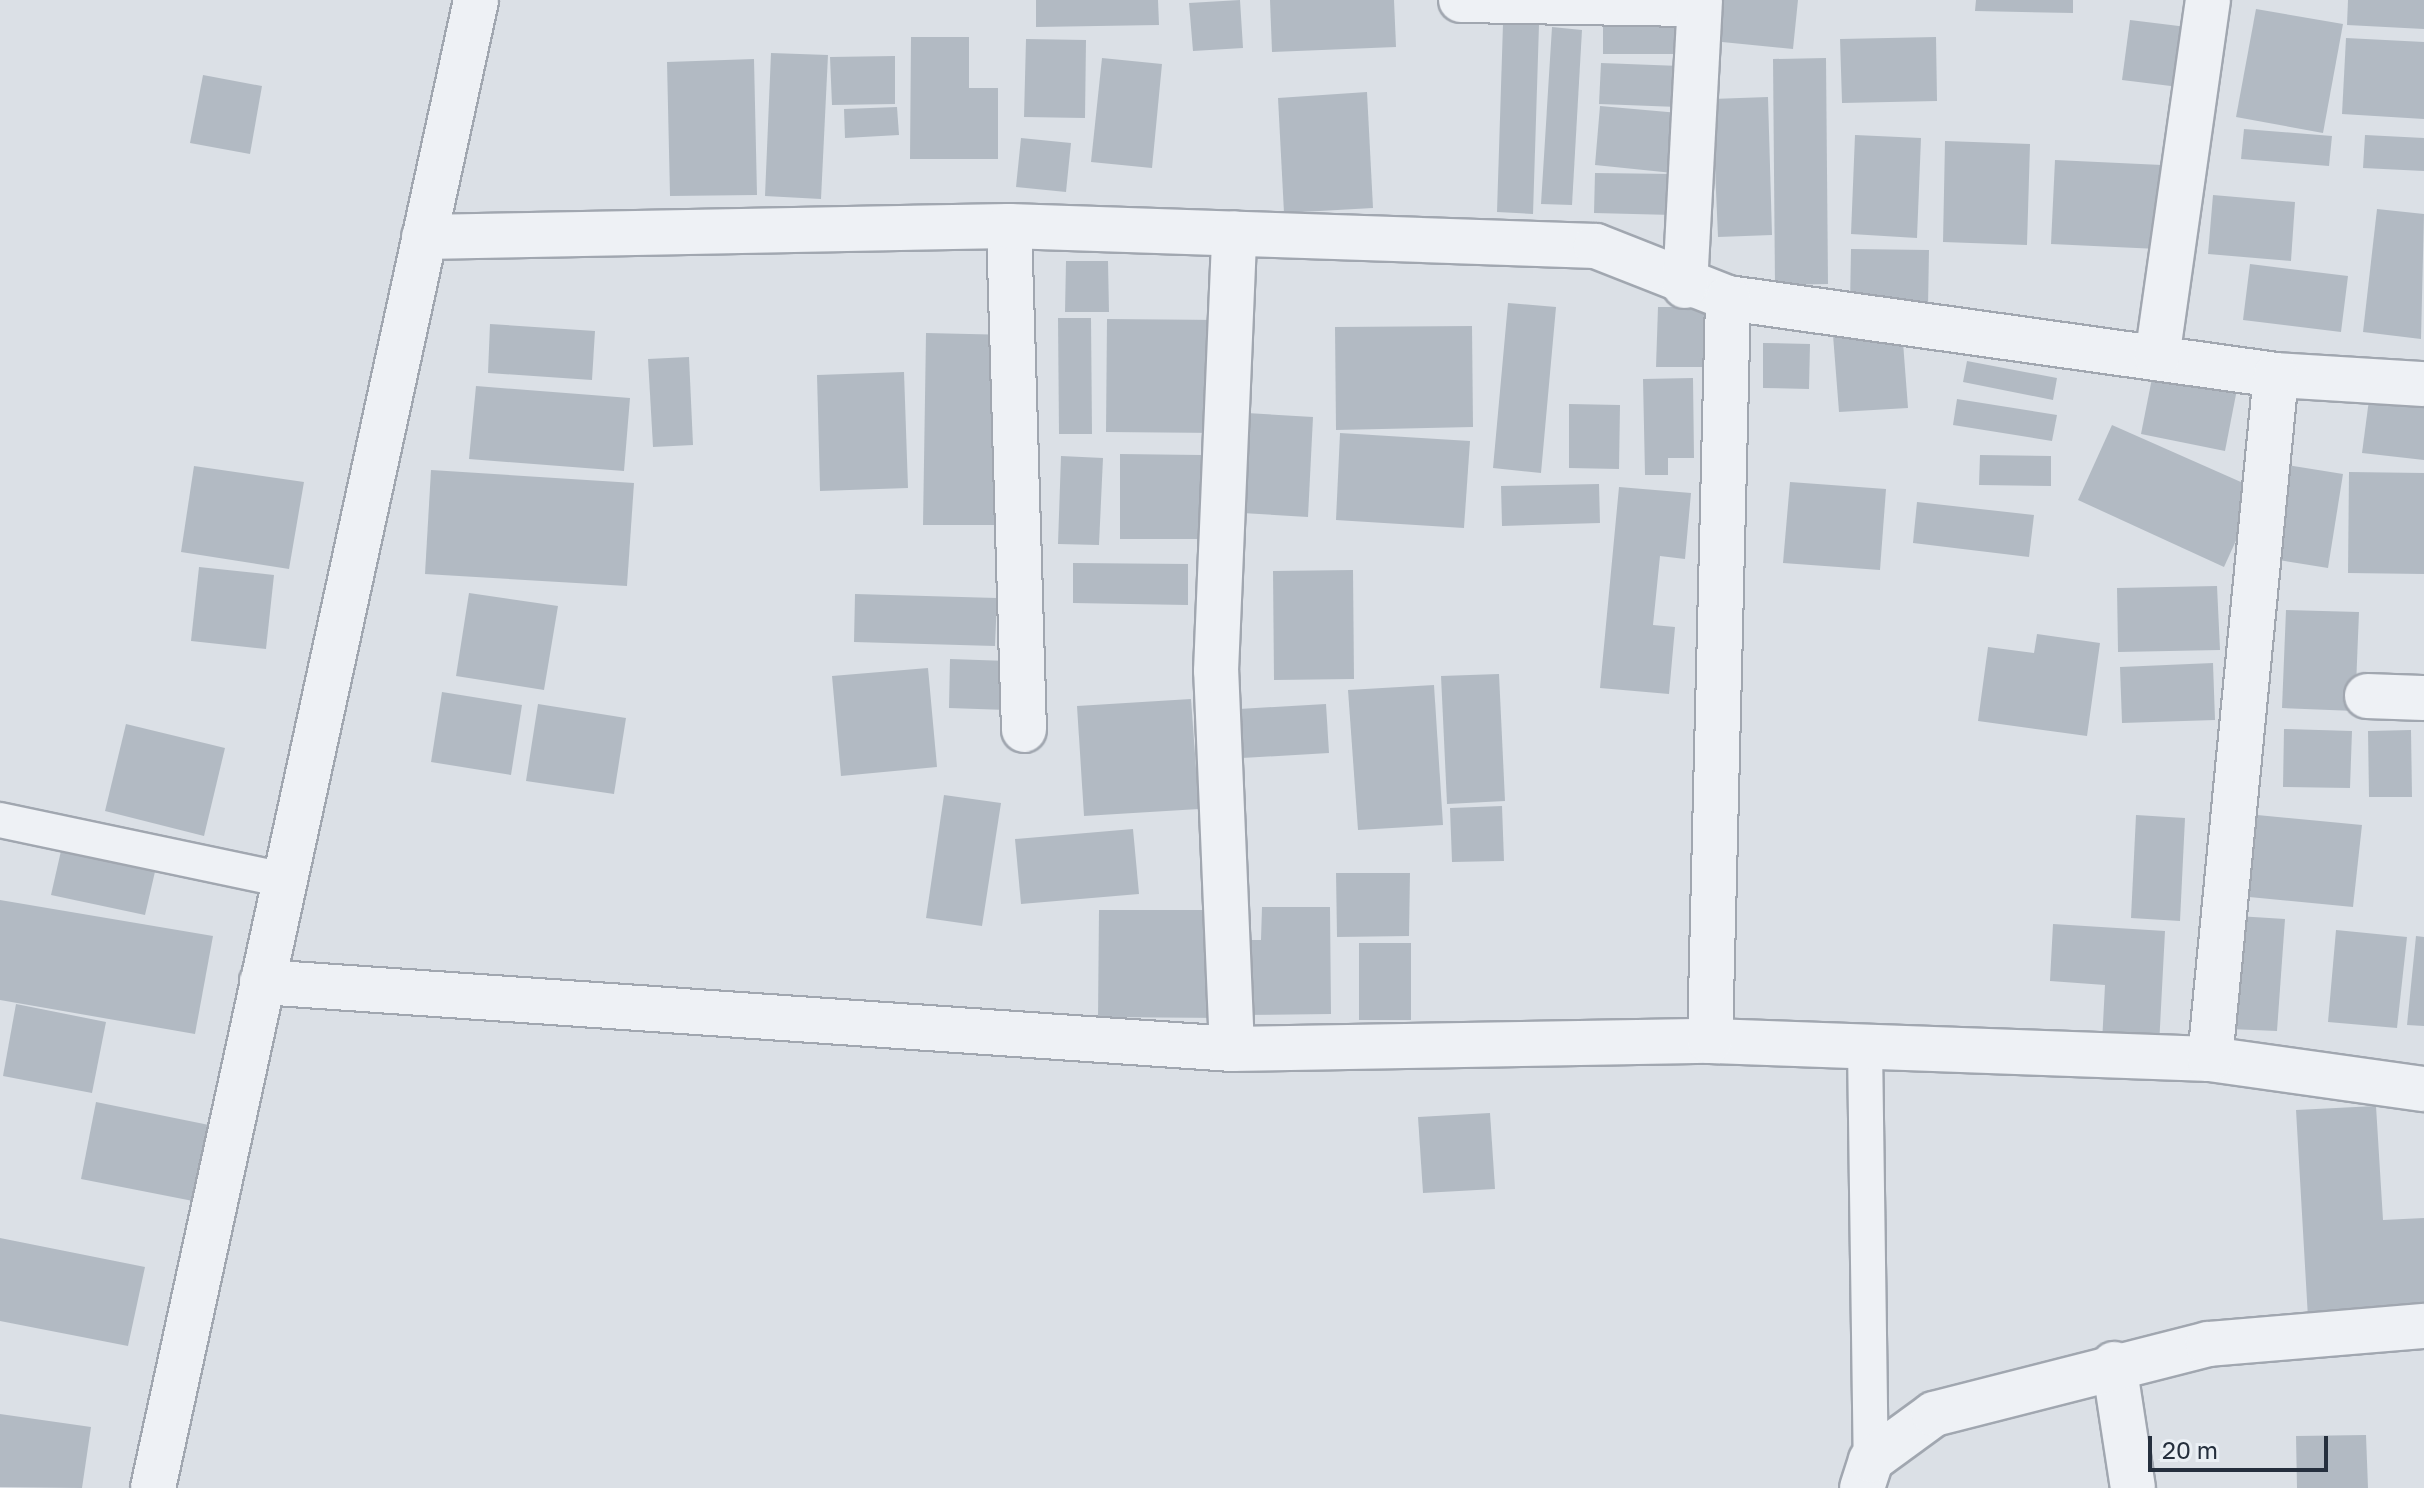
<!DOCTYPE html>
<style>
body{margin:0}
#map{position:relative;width:2424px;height:1488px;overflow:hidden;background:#dbe0e6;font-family:"Golos Text",sans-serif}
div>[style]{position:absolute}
.building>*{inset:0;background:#b2bac3}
.roads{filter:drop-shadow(2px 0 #a1a7b0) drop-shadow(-2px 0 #a1a7b0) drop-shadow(0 2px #a1a7b0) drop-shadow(0 -2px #a1a7b0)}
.service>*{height:34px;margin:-17px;padding:0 17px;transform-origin:17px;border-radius:17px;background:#eef1f5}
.minor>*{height:44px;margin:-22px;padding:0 22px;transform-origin:22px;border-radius:22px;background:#eef1f5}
span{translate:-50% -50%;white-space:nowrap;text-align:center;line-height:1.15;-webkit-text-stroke:8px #eaeff4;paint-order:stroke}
.scale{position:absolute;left:2148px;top:1436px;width:180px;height:36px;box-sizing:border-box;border:4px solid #252f3d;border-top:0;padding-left:10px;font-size:24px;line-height:28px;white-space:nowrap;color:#252f3d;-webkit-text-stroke:6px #eaeff4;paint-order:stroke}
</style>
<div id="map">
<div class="building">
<div style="clip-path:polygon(1036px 0,1158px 0,1159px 25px,1036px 27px)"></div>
<div style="clip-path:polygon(1240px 0,1243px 48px,1193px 51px,1189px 3px)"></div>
<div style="clip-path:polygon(1270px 0,1394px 0,1396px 47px,1272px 52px)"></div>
<div style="clip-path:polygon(1716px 0,1798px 0,1793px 49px,1712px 41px)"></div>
<div style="clip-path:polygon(1976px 0,2073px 0,2073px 13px,1975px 11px)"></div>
<div style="clip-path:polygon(2348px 0,2424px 0,2424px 29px,2347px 25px)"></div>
<div style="clip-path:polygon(2256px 9px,2343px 24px,2323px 133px,2236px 117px)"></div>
<div style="clip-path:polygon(1603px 10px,1684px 12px,1683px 54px,1603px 54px)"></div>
<div style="clip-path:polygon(2130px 20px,2187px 27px,2179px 87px,2122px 80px)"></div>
<div style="clip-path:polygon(1503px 24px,1539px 25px,1533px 214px,1497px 212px)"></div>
<div style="clip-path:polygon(1552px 27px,1582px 30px,1572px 205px,1541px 204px)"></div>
<div style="clip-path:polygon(911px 37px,969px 37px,969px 88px,998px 88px,998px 159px,910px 159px)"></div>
<div style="clip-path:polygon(1936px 37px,1937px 101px,1842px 103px,1840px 39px)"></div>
<div style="clip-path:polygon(2346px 38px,2424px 42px,2424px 119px,2342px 114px)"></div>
<div style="clip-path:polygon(1026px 39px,1086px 40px,1085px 118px,1024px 117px)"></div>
<div style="clip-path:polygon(771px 53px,828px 55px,821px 199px,765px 196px)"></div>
<div style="clip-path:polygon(895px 56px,895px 104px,832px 105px,830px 57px)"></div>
<div style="clip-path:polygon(1102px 58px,1162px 64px,1152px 168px,1091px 162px)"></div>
<div style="clip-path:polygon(1826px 58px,1828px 284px,1775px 285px,1773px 59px)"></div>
<div style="clip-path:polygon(754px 59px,757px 195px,670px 196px,667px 62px)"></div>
<div style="clip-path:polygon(1601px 63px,1680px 66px,1678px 107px,1599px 104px)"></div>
<div style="clip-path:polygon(203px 75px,262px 86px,250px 154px,190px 143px)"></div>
<div style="clip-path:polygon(1367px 92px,1373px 208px,1284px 213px,1278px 98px)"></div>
<div style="clip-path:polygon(1768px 97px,1772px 235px,1718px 237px,1712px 99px)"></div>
<div style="clip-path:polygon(1600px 106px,1679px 113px,1673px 173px,1595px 165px)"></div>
<div style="clip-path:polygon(897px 107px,899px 135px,845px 138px,844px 109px)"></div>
<div style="clip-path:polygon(2244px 129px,2332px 136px,2329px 166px,2241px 159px)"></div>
<div style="clip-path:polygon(1855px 135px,1921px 138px,1917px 238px,1851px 234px)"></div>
<div style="clip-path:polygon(2365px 135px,2424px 138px,2424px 171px,2363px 168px)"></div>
<div style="clip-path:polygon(1021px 138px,1071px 143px,1066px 192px,1016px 187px)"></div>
<div style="clip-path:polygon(1945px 141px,2030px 144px,2027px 245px,1943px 242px)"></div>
<div style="clip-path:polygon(2055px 160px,2162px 165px,2158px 249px,2051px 244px)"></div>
<div style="clip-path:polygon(1595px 173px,1674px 174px,1673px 215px,1594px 213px)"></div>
<div style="clip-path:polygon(2213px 195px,2295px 202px,2291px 261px,2208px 254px)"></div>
<div style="clip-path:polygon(2377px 209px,2424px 214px,2421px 339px,2363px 332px)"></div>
<div style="clip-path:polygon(1851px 249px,1929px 250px,1928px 308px,1850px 307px)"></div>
<div style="clip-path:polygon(1066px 261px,1108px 261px,1109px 312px,1065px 312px)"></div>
<div style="clip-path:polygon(2250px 264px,2348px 276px,2341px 332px,2243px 320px)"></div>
<div style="clip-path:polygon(1508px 303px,1556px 307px,1541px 473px,1493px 468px)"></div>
<div style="clip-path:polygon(1658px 307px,1707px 307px,1707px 367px,1656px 367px)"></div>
<div style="clip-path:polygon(1058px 318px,1091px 318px,1092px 434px,1059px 434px)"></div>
<div style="clip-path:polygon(1107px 319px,1221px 320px,1220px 433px,1106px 432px)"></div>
<div style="clip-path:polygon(490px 324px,595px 331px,592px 380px,488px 373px)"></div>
<div style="clip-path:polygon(1472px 326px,1473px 427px,1336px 430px,1335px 327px)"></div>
<div style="clip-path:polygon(1902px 329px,1908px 408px,1839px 412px,1833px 335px)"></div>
<div style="clip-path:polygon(926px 333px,1012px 335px,1010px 525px,923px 525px)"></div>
<div style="clip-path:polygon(1763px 343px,1810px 344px,1809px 389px,1763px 388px)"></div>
<div style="clip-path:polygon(689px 357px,693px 445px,653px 447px,648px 359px)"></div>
<div style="clip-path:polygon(1967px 361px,2057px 378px,2053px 400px,1963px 382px)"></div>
<div style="clip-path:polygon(2154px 368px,2238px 384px,2225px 451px,2141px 434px)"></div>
<div style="clip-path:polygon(904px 372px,908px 488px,820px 491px,817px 375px)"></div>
<div style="clip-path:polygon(1693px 378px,1694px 458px,1668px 458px,1668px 475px,1645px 475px,1643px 379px)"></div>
<div style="clip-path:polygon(476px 386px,630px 398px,624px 471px,469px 459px)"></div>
<div style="clip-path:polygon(2370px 392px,2424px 399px,2424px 460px,2362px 453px)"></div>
<div style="clip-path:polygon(1957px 399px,2057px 415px,2052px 441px,1953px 425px)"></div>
<div style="clip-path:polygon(1569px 404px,1620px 405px,1619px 469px,1569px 468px)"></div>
<div style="clip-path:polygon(1247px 413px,1313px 417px,1308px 517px,1242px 513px)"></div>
<div style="clip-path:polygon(2112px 425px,2259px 490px,2224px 567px,2078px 500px)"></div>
<div style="clip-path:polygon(1340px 433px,1470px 441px,1464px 528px,1336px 520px)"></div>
<div style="clip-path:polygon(1120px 454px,1201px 455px,1200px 539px,1120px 539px)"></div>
<div style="clip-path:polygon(1980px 455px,2051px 456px,2051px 486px,1979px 485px)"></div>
<div style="clip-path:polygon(1061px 456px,1103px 458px,1099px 545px,1058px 544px)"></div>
<div style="clip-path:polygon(2287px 465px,2343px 474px,2328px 568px,2272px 559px)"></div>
<div style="clip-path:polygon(194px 466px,304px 482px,289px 569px,181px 552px)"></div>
<div style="clip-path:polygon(431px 470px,634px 483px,627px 586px,425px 574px)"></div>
<div style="clip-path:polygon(2349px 472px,2424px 473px,2424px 574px,2348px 573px)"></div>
<div style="clip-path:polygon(1790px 482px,1886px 489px,1880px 570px,1783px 563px)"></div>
<div style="clip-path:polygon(1599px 484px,1600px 523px,1502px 526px,1501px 486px)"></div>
<div style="clip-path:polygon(1619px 487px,1691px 493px,1685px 559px,1660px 556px,1653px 625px,1675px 627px,1669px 694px,1600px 688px)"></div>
<div style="clip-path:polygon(1917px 502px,2034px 515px,2029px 557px,1913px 543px)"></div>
<div style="clip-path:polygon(1073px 563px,1188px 564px,1188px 605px,1073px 603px)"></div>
<div style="clip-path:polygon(199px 567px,274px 575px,266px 649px,191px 641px)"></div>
<div style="clip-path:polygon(1353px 570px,1354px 679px,1274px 680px,1273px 571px)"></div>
<div style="clip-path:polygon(2217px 586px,2220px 650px,2118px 652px,2117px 588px)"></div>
<div style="clip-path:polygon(469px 593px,558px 606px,544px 690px,456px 676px)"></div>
<div style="clip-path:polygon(855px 594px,997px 598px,995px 646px,854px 642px)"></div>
<div style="clip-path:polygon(2286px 610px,2359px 612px,2355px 711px,2282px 708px)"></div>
<div style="clip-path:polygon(2037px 634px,2100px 643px,2087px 736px,1978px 721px,1988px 647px,2034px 653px)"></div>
<div style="clip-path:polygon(950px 659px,1008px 661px,1007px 710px,949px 708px)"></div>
<div style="clip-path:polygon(2213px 663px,2215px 720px,2122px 723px,2120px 667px)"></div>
<div style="clip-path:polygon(928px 668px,937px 767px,841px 776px,832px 676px)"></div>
<div style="clip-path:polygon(1499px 674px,1505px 801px,1447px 804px,1441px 676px)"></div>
<div style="clip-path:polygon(1434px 685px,1443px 825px,1358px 830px,1348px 690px)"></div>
<div style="clip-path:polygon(442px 692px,522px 705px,511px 775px,431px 762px)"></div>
<div style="clip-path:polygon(1191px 699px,1199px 809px,1084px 816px,1077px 706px)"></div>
<div style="clip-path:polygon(538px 704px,626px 718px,614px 794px,526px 781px)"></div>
<div style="clip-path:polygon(1326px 704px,1329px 753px,1242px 758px,1239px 709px)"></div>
<div style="clip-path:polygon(126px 724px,225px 748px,204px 836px,105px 811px)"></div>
<div style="clip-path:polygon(2284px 729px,2352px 731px,2350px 788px,2283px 787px)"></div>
<div style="clip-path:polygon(2411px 730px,2412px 797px,2369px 797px,2368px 731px)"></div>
<div style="clip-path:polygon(944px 795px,1001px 803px,982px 926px,926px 918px)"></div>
<div style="clip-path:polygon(1502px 806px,1504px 861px,1452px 862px,1450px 808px)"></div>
<div style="clip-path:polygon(2247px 814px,2362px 825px,2353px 907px,2239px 896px)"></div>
<div style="clip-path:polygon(2136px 815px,2185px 818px,2180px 921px,2131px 918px)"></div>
<div style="clip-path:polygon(1133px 829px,1139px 894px,1021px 904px,1015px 839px)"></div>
<div style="clip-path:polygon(63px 842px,157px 863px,145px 915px,51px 895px)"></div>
<div style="clip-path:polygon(1336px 873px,1410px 873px,1409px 936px,1337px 937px)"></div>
<div style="clip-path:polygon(0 900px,213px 936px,195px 1034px,0 1000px)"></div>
<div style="clip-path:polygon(1262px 907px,1330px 907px,1331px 1014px,1238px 1015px,1237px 940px,1261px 940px)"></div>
<div style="clip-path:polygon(1099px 910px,1223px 910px,1224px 1018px,1098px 1017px)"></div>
<div style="clip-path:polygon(2237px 916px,2285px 919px,2277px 1031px,2229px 1029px)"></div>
<div style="clip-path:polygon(2053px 924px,2165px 931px,2159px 1046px,2102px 1043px,2105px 985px,2050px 981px)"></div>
<div style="clip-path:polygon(2336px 930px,2407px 937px,2397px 1028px,2328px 1022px)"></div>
<div style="clip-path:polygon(2416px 936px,2424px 937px,2424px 1026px,2407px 1025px)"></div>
<div style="clip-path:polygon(1359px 943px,1411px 943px,1411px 1020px,1359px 1020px)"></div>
<div style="clip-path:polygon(16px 1004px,106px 1022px,92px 1093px,3px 1076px)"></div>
<div style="clip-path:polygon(96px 1102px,209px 1125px,193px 1201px,81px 1179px)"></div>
<div style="clip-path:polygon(2376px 1106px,2383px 1220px,2424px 1218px,2424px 1311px,2308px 1318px,2296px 1110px)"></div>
<div style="clip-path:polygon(1490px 1113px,1495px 1189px,1423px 1193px,1418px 1117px)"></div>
<div style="clip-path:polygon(0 1238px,145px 1267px,128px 1346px,0 1321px)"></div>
<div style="clip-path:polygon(0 1414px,91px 1427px,82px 1488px,0 1487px)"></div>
<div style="clip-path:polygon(2366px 1435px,2368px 1488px,2297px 1488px,2296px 1436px)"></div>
</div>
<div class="roads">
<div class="service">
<div style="left:0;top:820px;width:290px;rotate:11.9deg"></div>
<div style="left:1865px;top:1047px;width:413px;rotate:89.2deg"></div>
</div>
<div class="minor">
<div style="left:1461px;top:0;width:238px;rotate:1deg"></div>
<div style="left:1009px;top:226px;width:504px;rotate:88.3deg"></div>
<div style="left:424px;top:237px;width:585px;rotate:-1.08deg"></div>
<div style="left:1009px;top:226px;width:587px;rotate:1.95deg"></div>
<div style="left:1596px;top:246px;width:142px;rotate:21.5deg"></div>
<div style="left:1728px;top:298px;width:553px;rotate:8deg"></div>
<div style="left:2276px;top:375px;width:148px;rotate:3.5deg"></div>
<div style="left:1685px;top:286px;width:286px;rotate:-87deg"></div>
<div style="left:2157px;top:358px;width:362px;rotate:-81.9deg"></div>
<div style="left:2367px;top:696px;width:57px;rotate:2deg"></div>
<div style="left:262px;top:982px;width:972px;rotate:3.95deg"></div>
<div style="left:1232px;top:1049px;width:478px;rotate:-1deg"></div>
<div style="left:1710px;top:1041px;width:500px;rotate:2.06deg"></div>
<div style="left:2210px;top:1059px;width:216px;rotate:8deg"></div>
<div style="left:1710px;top:1041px;width:743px;rotate:-88.61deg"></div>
<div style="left:1232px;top:1049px;width:378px;rotate:-92.4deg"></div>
<div style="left:1216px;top:671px;width:438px;rotate:-87.6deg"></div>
<div style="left:2210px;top:1059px;width:687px;rotate:-84.49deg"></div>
<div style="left:2114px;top:1364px;width:125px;rotate:81.3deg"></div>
<div style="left:153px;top:1488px;width:1523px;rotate:-77.75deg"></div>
<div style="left:1862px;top:1488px;width:29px;rotate:-72deg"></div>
<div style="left:1871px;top:1460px;width:78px;rotate:-36.1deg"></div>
<div style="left:1934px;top:1414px;width:283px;rotate:-14.3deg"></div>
<div style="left:2208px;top:1344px;width:217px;rotate:-4.8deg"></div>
</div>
</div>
<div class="scale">20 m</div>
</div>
